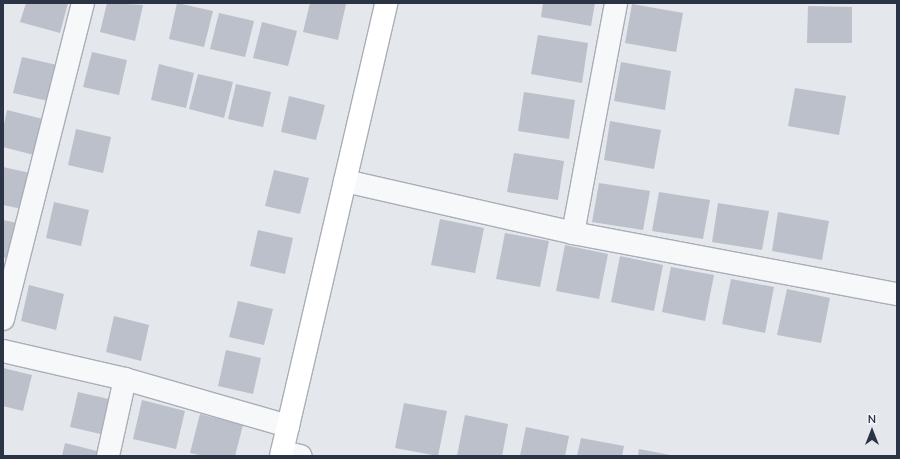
<!DOCTYPE html>
<style>
body{margin:0}
#map{position:relative;width:900px;height:459px;overflow:hidden;background:#e4e7ec;font-family:Mulish,sans-serif}
div>[style]{position:absolute}
.building>*{inset:0;background:#bbc0ca}
.roads{filter:drop-shadow(1px 0 #a9aeb7) drop-shadow(-1px 0 #a9aeb7) drop-shadow(0 1px #a9aeb7) drop-shadow(0 -1px #a9aeb7)}
.minor>*{height:22px;margin:-11px;padding:0 11px;transform-origin:11px;border-radius:11px;background:#f7f8fa}
.major>*{height:22px;margin:-11px;padding:0 11px;transform-origin:11px;border-radius:11px;background:#fff}
span{translate:-50% -50%;white-space:nowrap;text-align:center;line-height:1.15;-webkit-text-stroke:3px #f4f6f9;paint-order:stroke}
.frame{position:absolute;inset:0;border:4px solid #2b3445;pointer-events:none}
.north{position:absolute;left:852px;top:411px;width:40px;height:40px;-webkit-text-stroke:3px #f4f6f9;paint-order:stroke;rotate:0deg;font-size:11px;font-weight:700;line-height:16px;text-align:center;color:#2b3445}
.north::after{content:'';display:block;margin:auto;width:14px;height:18px;background:#2b3445;clip-path:polygon(50% 0,100% 100%,50% 72%,0 100%)}
</style>
<div id="map">
<div class="building">
<div style="clip-path:polygon(26px 3px,68px 3px,60px 33px,20px 22px)"></div>
<div style="clip-path:polygon(107px 3px,143px 5px,135px 41px,100px 32px)"></div>
<div style="clip-path:polygon(177px 3px,213px 11px,204px 47px,169px 39px)"></div>
<div style="clip-path:polygon(310px 3px,346px 4px,338px 40px,303px 32px)"></div>
<div style="clip-path:polygon(543px 3px,595px 3px,591px 26px,541px 17px)"></div>
<div style="clip-path:polygon(632px 4px,683px 13px,676px 52px,625px 43px)"></div>
<div style="clip-path:polygon(808px 6px,852px 7px,852px 43px,807px 43px)"></div>
<div style="clip-path:polygon(219px 13px,254px 21px,245px 57px,210px 49px)"></div>
<div style="clip-path:polygon(262px 22px,297px 31px,288px 66px,253px 58px)"></div>
<div style="clip-path:polygon(538px 35px,588px 43px,582px 83px,531px 74px)"></div>
<div style="clip-path:polygon(92px 52px,127px 60px,119px 95px,83px 87px)"></div>
<div style="clip-path:polygon(22px 57px,57px 65px,48px 101px,13px 93px)"></div>
<div style="clip-path:polygon(621px 62px,671px 71px,665px 110px,614px 101px)"></div>
<div style="clip-path:polygon(159px 64px,194px 73px,186px 108px,151px 100px)"></div>
<div style="clip-path:polygon(198px 74px,233px 82px,224px 118px,189px 109px)"></div>
<div style="clip-path:polygon(236px 84px,271px 92px,263px 127px,228px 119px)"></div>
<div style="clip-path:polygon(795px 88px,846px 96px,839px 135px,788px 126px)"></div>
<div style="clip-path:polygon(524px 92px,575px 100px,569px 139px,518px 131px)"></div>
<div style="clip-path:polygon(289px 96px,325px 105px,316px 140px,281px 132px)"></div>
<div style="clip-path:polygon(7px 110px,43px 119px,34px 155px,3px 147px,3px 129px)"></div>
<div style="clip-path:polygon(610px 121px,661px 130px,654px 169px,604px 160px)"></div>
<div style="clip-path:polygon(76px 129px,111px 137px,103px 173px,68px 165px)"></div>
<div style="clip-path:polygon(514px 153px,564px 161px,558px 200px,507px 192px)"></div>
<div style="clip-path:polygon(3px 167px,30px 173px,22px 209px,3px 205px)"></div>
<div style="clip-path:polygon(274px 170px,309px 178px,300px 214px,265px 206px)"></div>
<div style="clip-path:polygon(599px 183px,650px 191px,643px 230px,592px 222px)"></div>
<div style="clip-path:polygon(659px 192px,710px 200px,703px 239px,652px 231px)"></div>
<div style="clip-path:polygon(54px 202px,89px 210px,81px 246px,46px 238px)"></div>
<div style="clip-path:polygon(718px 203px,769px 211px,762px 250px,712px 242px)"></div>
<div style="clip-path:polygon(778px 212px,829px 221px,822px 260px,772px 251px)"></div>
<div style="clip-path:polygon(440px 219px,484px 228px,475px 273px,431px 265px)"></div>
<div style="clip-path:polygon(3px 220px,17px 223px,8px 259px,3px 257px)"></div>
<div style="clip-path:polygon(258px 230px,293px 238px,285px 274px,250px 266px)"></div>
<div style="clip-path:polygon(505px 233px,549px 241px,540px 287px,496px 279px)"></div>
<div style="clip-path:polygon(565px 245px,608px 254px,599px 299px,556px 291px)"></div>
<div style="clip-path:polygon(620px 256px,663px 265px,654px 311px,611px 302px)"></div>
<div style="clip-path:polygon(671px 267px,714px 275px,705px 321px,662px 312px)"></div>
<div style="clip-path:polygon(731px 279px,774px 287px,765px 333px,722px 324px)"></div>
<div style="clip-path:polygon(29px 285px,64px 294px,56px 330px,21px 321px)"></div>
<div style="clip-path:polygon(787px 289px,830px 298px,821px 343px,777px 335px)"></div>
<div style="clip-path:polygon(238px 301px,273px 309px,264px 345px,229px 337px)"></div>
<div style="clip-path:polygon(114px 316px,149px 325px,141px 361px,106px 352px)"></div>
<div style="clip-path:polygon(226px 350px,261px 358px,253px 394px,218px 386px)"></div>
<div style="clip-path:polygon(3px 368px,32px 375px,23px 411px,3px 406px)"></div>
<div style="clip-path:polygon(78px 392px,113px 400px,105px 435px,70px 427px)"></div>
<div style="clip-path:polygon(142px 400px,185px 411px,176px 449px,133px 439px)"></div>
<div style="clip-path:polygon(404px 403px,447px 411px,438px 456px,395px 448px)"></div>
<div style="clip-path:polygon(200px 414px,243px 425px,235px 456px,205px 456px,190px 453px)"></div>
<div style="clip-path:polygon(465px 415px,508px 424px,502px 456px,457px 456px)"></div>
<div style="clip-path:polygon(526px 427px,569px 436px,565px 456px,520px 456px)"></div>
<div style="clip-path:polygon(581px 438px,624px 446px,622px 456px,577px 456px)"></div>
<div style="clip-path:polygon(65px 443px,101px 452px,99px 456px,62px 456px)"></div>
<div style="clip-path:polygon(639px 449px,670px 455px,670px 456px,638px 456px)"></div>
</div>
<div class="roads">
<div class="minor">
<div style="left:345px;top:181px;width:234px;rotate:12.8deg"></div>
<div style="left:573px;top:233px;width:330px;rotate:10.7deg"></div>
<div style="left:573px;top:233px;width:234px;rotate:-79.4deg"></div>
<div style="left:3px;top:319px;width:326px;rotate:-75.8deg"></div>
<div style="left:3px;top:351px;width:125px;rotate:12.9deg"></div>
<div style="left:125px;top:379px;width:170px;rotate:16.1deg"></div>
<div style="left:282px;top:452px;width:19px;rotate:12deg"></div>
<div style="left:108px;top:456px;width:79px;rotate:-77.6deg"></div>
</div>
<div class="major">
<div style="left:281px;top:456px;width:465px;rotate:-76.9deg"></div>
</div>
</div>
<div class="frame"></div>
<div class="north">N</div>
</div>
